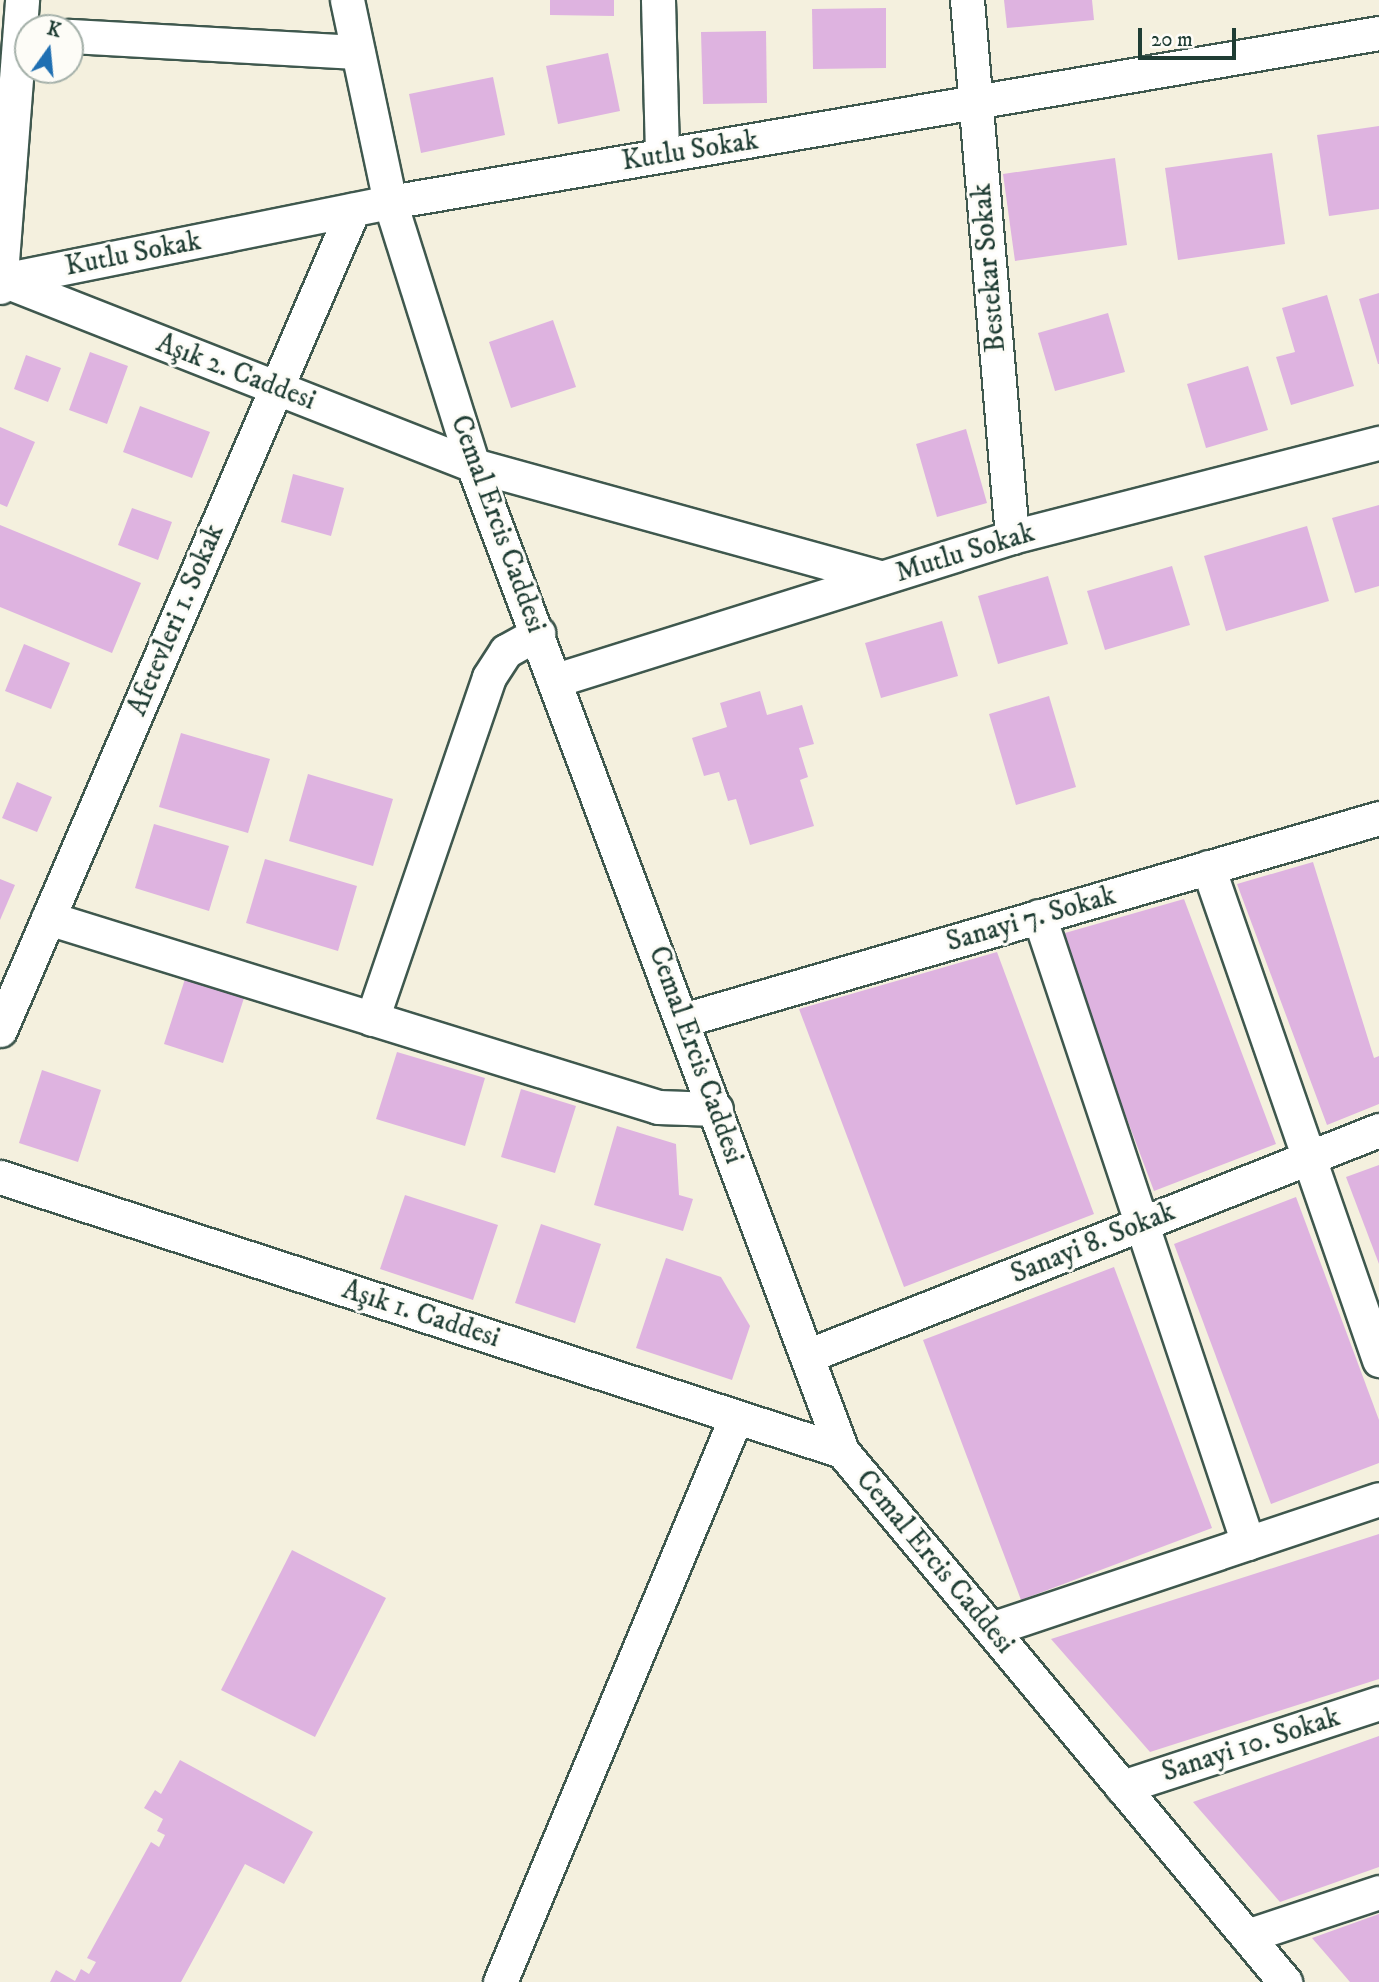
<!DOCTYPE html>
<meta charset="utf-8">
<style>
body{margin:0}
#map{position:relative;width:1379px;height:1982px;overflow:hidden;background:#f4f0de;font-family:"IM FELL DW Pica",serif}
div>[style]{position:absolute}
.building>*{inset:0;background:#deb3e0}
.roads{filter:drop-shadow(2px 0 #3f584e) drop-shadow(-2px 0 #3f584e) drop-shadow(0 2px #3f584e) drop-shadow(0 -2px #3f584e)}
.street>*{height:33px;margin:-16.5px;padding:0 16.5px;transform-origin:16.5px;border-radius:16.5px;background:#fff}
span{translate:-50% -50%;white-space:nowrap;text-align:center;line-height:1.15;-webkit-text-stroke:6px #fdfcf7;paint-order:stroke}
.street-label{font-size:28px;color:#1f3d34}
.north{position:absolute;left:14px;top:14px;width:70px;height:70px;box-sizing:border-box;background:#fdfcf7;border:2px solid #a4b0a9;border-radius:50%;rotate:15deg;font-size:19px;font-weight:700;line-height:28px;text-align:center;color:#1f3d34}
.north::after{content:'';display:block;margin:auto;width:24px;height:32px;background:#1f6fb2;clip-path:polygon(50% 0,100% 100%,50% 72%,0 100%)}
.scale{position:absolute;left:1138px;top:28px;width:98px;height:32px;box-sizing:border-box;border:4px solid #1f3d34;border-top:0;padding-left:9px;font-size:21px;line-height:24px;white-space:nowrap;color:#1f3d34;-webkit-text-stroke:5px #fdfcf7;paint-order:stroke}
</style>
<div id="map">
<div class="building">
<div style="clip-path:polygon(550px 0,614px 0,614px 16px,550px 15px)"></div>
<div style="clip-path:polygon(1004px 0,1092px 0,1094px 20px,1007px 28px)"></div>
<div style="clip-path:polygon(886px 8px,886px 68px,813px 69px,812px 9px)"></div>
<div style="clip-path:polygon(766px 31px,767px 103px,703px 104px,701px 32px)"></div>
<div style="clip-path:polygon(608px 53px,620px 111px,558px 124px,546px 66px)"></div>
<div style="clip-path:polygon(493px 77px,505px 135px,421px 153px,409px 94px)"></div>
<div style="clip-path:polygon(1379px 126px,1379px 209px,1329px 216px,1317px 135px)"></div>
<div style="clip-path:polygon(1272px 153px,1285px 244px,1178px 260px,1165px 168px)"></div>
<div style="clip-path:polygon(1115px 158px,1127px 245px,1015px 261px,1003px 174px)"></div>
<div style="clip-path:polygon(1379px 293px,1379px 364px,1378px 364px,1359px 299px)"></div>
<div style="clip-path:polygon(1327px 295px,1354px 386px,1291px 405px,1276px 357px,1295px 352px,1282px 308px)"></div>
<div style="clip-path:polygon(1108px 313px,1125px 372px,1055px 391px,1038px 333px)"></div>
<div style="clip-path:polygon(553px 320px,576px 387px,511px 408px,489px 342px)"></div>
<div style="clip-path:polygon(90px 352px,128px 366px,107px 424px,69px 410px)"></div>
<div style="clip-path:polygon(26px 355px,61px 368px,48px 402px,14px 389px)"></div>
<div style="clip-path:polygon(1248px 366px,1268px 430px,1206px 448px,1187px 384px)"></div>
<div style="clip-path:polygon(140px 406px,210px 432px,192px 478px,123px 452px)"></div>
<div style="clip-path:polygon(0 427px,35px 442px,7px 507px,0 504px)"></div>
<div style="clip-path:polygon(966px 429px,987px 503px,937px 517px,916px 444px)"></div>
<div style="clip-path:polygon(293px 474px,344px 488px,331px 536px,281px 522px)"></div>
<div style="clip-path:polygon(1379px 505px,1379px 586px,1355px 593px,1332px 518px)"></div>
<div style="clip-path:polygon(132px 508px,172px 522px,158px 560px,118px 545px)"></div>
<div style="clip-path:polygon(0 525px,141px 583px,112px 653px,0 607px)"></div>
<div style="clip-path:polygon(1307px 526px,1329px 601px,1226px 631px,1204px 556px)"></div>
<div style="clip-path:polygon(1172px 566px,1190px 625px,1105px 650px,1087px 591px)"></div>
<div style="clip-path:polygon(1048px 576px,1068px 644px,998px 664px,978px 596px)"></div>
<div style="clip-path:polygon(942px 621px,958px 676px,881px 698px,865px 643px)"></div>
<div style="clip-path:polygon(24px 644px,70px 663px,51px 709px,5px 691px)"></div>
<div style="clip-path:polygon(760px 691px,767px 715px,802px 705px,814px 744px,799px 748px,808px 777px,800px 780px,814px 826px,750px 845px,736px 799px,728px 801px,719px 772px,704px 776px,692px 738px,727px 727px,720px 703px)"></div>
<div style="clip-path:polygon(1049px 696px,1076px 787px,1016px 805px,989px 714px)"></div>
<div style="clip-path:polygon(181px 733px,270px 759px,248px 833px,159px 807px)"></div>
<div style="clip-path:polygon(308px 774px,393px 799px,373px 866px,289px 841px)"></div>
<div style="clip-path:polygon(17px 782px,52px 797px,37px 832px,2px 818px)"></div>
<div style="clip-path:polygon(154px 824px,229px 846px,209px 911px,135px 888px)"></div>
<div style="clip-path:polygon(265px 859px,357px 886px,338px 951px,246px 923px)"></div>
<div style="clip-path:polygon(1313px 862px,1374px 1058px,1379px 1056px,1379px 1104px,1327px 1125px,1237px 884px)"></div>
<div style="clip-path:polygon(0 879px,15px 885px,0 920px)"></div>
<div style="clip-path:polygon(1184px 899px,1276px 1144px,1154px 1191px,1058px 935px)"></div>
<div style="clip-path:polygon(997px 952px,1094px 1214px,904px 1287px,799px 1009px)"></div>
<div style="clip-path:polygon(185px 979px,244px 998px,223px 1063px,164px 1044px)"></div>
<div style="clip-path:polygon(397px 1052px,485px 1078px,465px 1146px,376px 1119px)"></div>
<div style="clip-path:polygon(42px 1070px,101px 1090px,78px 1162px,19px 1143px)"></div>
<div style="clip-path:polygon(521px 1089px,576px 1106px,555px 1173px,501px 1157px)"></div>
<div style="clip-path:polygon(617px 1126px,676px 1144px,679px 1195px,693px 1199px,683px 1231px,594px 1205px)"></div>
<div style="clip-path:polygon(1379px 1165px,1379px 1264px,1346px 1177px)"></div>
<div style="clip-path:polygon(405px 1195px,498px 1225px,473px 1300px,380px 1269px)"></div>
<div style="clip-path:polygon(1296px 1197px,1379px 1420px,1379px 1463px,1271px 1504px,1174px 1244px)"></div>
<div style="clip-path:polygon(541px 1224px,601px 1244px,575px 1323px,515px 1303px)"></div>
<div style="clip-path:polygon(666px 1258px,721px 1277px,750px 1326px,732px 1380px,636px 1348px)"></div>
<div style="clip-path:polygon(1114px 1267px,1212px 1528px,1021px 1600px,923px 1340px)"></div>
<div style="clip-path:polygon(1379px 1534px,1379px 1679px,1150px 1752px,1051px 1639px)"></div>
<div style="clip-path:polygon(292px 1550px,386px 1598px,315px 1737px,221px 1690px)"></div>
<div style="clip-path:polygon(1379px 1736px,1379px 1867px,1280px 1902px,1193px 1802px)"></div>
<div style="clip-path:polygon(180px 1760px,313px 1832px,284px 1884px,245px 1864px,181px 1982px,50px 1982px,56px 1970px,75px 1981px,81px 1969px,89px 1974px,96px 1962px,87px 1958px,151px 1842px,159px 1847px,165px 1835px,157px 1831px,163px 1819px,144px 1808px,155px 1790px,161px 1794px)"></div>
<div style="clip-path:polygon(1379px 1914px,1379px 1982px,1350px 1982px,1312px 1938px)"></div>
</div>
<div class="roads">
<div class="street">
<div style="left:347px;top:0;width:207px;rotate:78deg"></div>
<div style="left:390px;top:202px;width:276px;rotate:72.5deg"></div>
<div style="left:473px;top:465px;width:1053px;rotate:69.48deg"></div>
<div style="left:842px;top:1451px;width:692px;rotate:50.16deg"></div>
<div style="left:658px;top:0;width:155px;rotate:88.5deg"></div>
<div style="left:967px;top:0;width:539px;rotate:85.21deg"></div>
<div style="left:70px;top:36px;width:288px;rotate:3.2deg"></div>
<div style="left:0;top:279px;width:508px;rotate:21.47deg"></div>
<div style="left:473px;top:465px;width:424px;rotate:15.4deg"></div>
<div style="left:3px;top:280px;width:395px;rotate:-11.4deg"></div>
<div style="left:390px;top:202px;width:1003px;rotate:-9.7deg"></div>
<div style="left:0;top:287px;width:288px;rotate:-85.6deg"></div>
<div style="left:556px;top:680px;width:478px;rotate:-17.4deg"></div>
<div style="left:1012px;top:537px;width:379px;rotate:-14.4deg"></div>
<div style="left:1208px;top:867px;width:522px;rotate:70.87deg"></div>
<div style="left:1039px;top:916px;width:661px;rotate:71.57deg"></div>
<div style="left:48px;top:918px;width:639px;rotate:17.21deg"></div>
<div style="left:658px;top:1107px;width:58px;rotate:2deg"></div>
<div style="left:372px;top:1019px;width:361px;rotate:-71.1deg"></div>
<div style="left:489px;top:677px;width:31px;rotate:-57deg"></div>
<div style="left:506px;top:651px;width:37px;rotate:-29deg"></div>
<div style="left:683px;top:1020px;width:725px;rotate:-16.18deg"></div>
<div style="left:0;top:1030px;width:893px;rotate:-66.71deg"></div>
<div style="left:0;top:1177px;width:885px;rotate:18.03deg"></div>
<div style="left:807px;top:1356px;width:615px;rotate:-21.56deg"></div>
<div style="left:991px;top:1629px;width:409px;rotate:-18.5deg"></div>
<div style="left:1122px;top:1787px;width:270px;rotate:-18.1deg"></div>
<div style="left:1247px;top:1936px;width:139px;rotate:-18.4deg"></div>
<div style="left:500px;top:1982px;width:612px;rotate:-67.33deg"></div>
</div>
</div>
<div class="street-label">
<span style="left:690px;top:151px;rotate:-9deg">Kutlu Sokak</span>
<span style="left:133px;top:254px;rotate:-11deg">Kutlu Sokak</span>
<span style="left:989px;top:268px;rotate:-95deg">Bestekar Sokak</span>
<span style="left:236px;top:372px;rotate:21deg">Aşık 2. Caddesi</span>
<span style="left:498px;top:524px;rotate:70deg">Cemal Ercis Caddesi</span>
<span style="left:965px;top:553px;rotate:-17deg">Mutlu Sokak</span>
<span style="left:176px;top:620px;rotate:-67deg">Afetevleri 1. Sokak</span>
<span style="left:1031px;top:919px;rotate:-16deg">Sanayi 7. Sokak</span>
<span style="left:696px;top:1055px;rotate:70deg">Cemal Ercis Caddesi</span>
<span style="left:1093px;top:1243px;rotate:-22deg">Sanayi 8. Sokak</span>
<span style="left:421px;top:1314px;rotate:18deg">Aşık 1. Caddesi</span>
<span style="left:935px;top:1562px;rotate:50deg">Cemal Ercis Caddesi</span>
<span style="left:1251px;top:1745px;rotate:-18deg">Sanayi 10. Sokak</span>
</div>
<div class="north">K</div>
<div class="scale">20 m</div>
</div>
